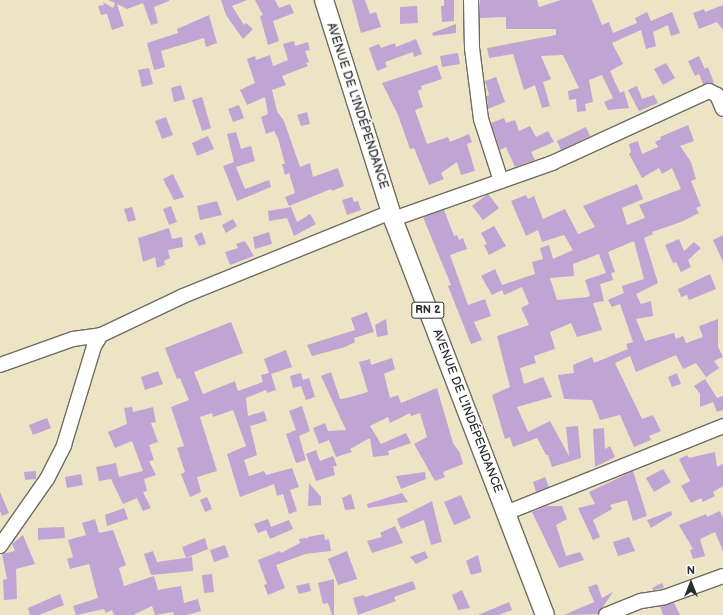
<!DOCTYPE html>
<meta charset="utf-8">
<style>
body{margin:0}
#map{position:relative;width:723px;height:615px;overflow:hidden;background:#ede4c6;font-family:"Balsamiq Sans",sans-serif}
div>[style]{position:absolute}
.building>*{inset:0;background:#c0a4d4}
.roads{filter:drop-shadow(1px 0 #6f6c61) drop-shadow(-1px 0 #6f6c61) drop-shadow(0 1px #6f6c61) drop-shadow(0 -1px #6f6c61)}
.minor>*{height:14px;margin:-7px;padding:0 7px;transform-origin:7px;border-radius:7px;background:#fff}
.major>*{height:18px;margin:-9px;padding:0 9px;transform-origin:9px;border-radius:9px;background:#fff}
span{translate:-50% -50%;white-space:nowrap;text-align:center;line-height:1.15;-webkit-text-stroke:3.5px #fff;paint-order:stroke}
.shield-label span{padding:1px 3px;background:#fff;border:1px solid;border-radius:3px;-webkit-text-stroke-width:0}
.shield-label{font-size:11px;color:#2b2b2b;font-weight:700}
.street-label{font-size:12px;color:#2b2b2b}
.north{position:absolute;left:671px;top:563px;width:40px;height:40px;-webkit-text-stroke:3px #fff;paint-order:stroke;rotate:0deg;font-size:11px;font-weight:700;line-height:16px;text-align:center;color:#2b2b2b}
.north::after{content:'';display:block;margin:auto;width:14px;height:18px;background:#2b2b2b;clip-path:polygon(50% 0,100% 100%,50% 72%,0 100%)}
</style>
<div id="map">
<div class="building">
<div style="clip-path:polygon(108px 0,169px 0,169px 1px,154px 7px,158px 23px,151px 25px,143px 3px,127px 9px,117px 4px,124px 26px,112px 30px,107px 14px,101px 15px,98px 6px,104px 5px,103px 2px,113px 8px,115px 3px)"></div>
<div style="clip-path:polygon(221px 0,247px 0,232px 6px,244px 25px,246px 23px,253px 29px,243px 39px,226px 15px)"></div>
<div style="clip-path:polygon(255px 0,275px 0,279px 8px,290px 4px,294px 13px,273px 21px,279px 41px,268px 45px,260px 16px,263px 15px)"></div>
<div style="clip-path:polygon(352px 0,365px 0,370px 14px,376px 12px,381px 27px,361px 33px)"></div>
<div style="clip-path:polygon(444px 0,454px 0,454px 21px,442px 22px,441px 6px,444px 6px)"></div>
<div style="clip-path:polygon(480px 0,537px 0,539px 7px,561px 0,592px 0,602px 25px,609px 22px,613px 33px,637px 23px,635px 18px,647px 12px,651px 21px,672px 12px,680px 33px,671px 36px,668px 25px,653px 32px,656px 46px,646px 49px,641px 30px,612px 43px,623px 64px,610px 71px,620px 93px,624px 91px,629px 108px,608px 110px,604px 102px,613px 98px,602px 75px,589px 80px,593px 102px,585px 104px,586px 111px,577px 112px,576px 99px,569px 100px,568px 91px,579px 88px,563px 55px,541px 56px,551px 79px,543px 82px,550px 106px,542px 108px,535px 85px,524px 90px,513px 54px,489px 58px,487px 48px,556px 35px,556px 29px,506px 29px,506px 17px,480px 18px)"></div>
<div style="clip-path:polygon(723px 5px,723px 30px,717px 22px,699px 29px,693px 13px,704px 9px,705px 12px)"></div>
<div style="clip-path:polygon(417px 6px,418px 23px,400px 24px,400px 7px)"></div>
<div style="clip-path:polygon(209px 15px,217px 43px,206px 47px,204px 38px,161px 51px,165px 67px,154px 70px,147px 43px,178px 33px,177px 29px)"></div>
<div style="clip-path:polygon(456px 24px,456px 33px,433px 36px,432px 33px)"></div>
<div style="clip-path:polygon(416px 39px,422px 54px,414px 57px,413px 52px,385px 62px,387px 67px,377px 71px,369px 48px,379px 44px,381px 48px,395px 43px,396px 47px)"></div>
<div style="clip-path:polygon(294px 41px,295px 46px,308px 42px,310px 50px,305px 51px,309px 62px,306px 63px,308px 66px,282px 76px,286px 85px,272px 90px,277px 111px,284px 121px,300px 167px,310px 163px,313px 177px,338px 168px,344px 186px,332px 191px,331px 189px,289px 206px,285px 197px,295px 193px,289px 173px,285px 175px,282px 164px,285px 164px,278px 138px,274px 131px,266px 134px,261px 117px,268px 114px,265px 97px,247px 105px,240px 90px,255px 83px,247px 59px,255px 56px,256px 60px,270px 55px,273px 66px,288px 60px,283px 44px)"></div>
<div style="clip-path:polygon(458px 53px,460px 64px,442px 67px,440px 56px)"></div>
<div style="clip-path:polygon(699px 56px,705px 69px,708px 67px,714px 83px,703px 84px,699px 74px,695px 76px,688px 61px)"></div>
<div style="clip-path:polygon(666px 63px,675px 78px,663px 85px,654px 69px)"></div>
<div style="clip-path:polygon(437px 65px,442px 79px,421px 86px,422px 89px,418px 91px,423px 107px,415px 110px,427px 144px,448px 137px,450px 142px,469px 134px,472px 142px,467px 144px,475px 171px,461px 175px,457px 162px,441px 173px,444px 179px,429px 185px,414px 148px,410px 149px,398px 115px,382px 83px)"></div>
<div style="clip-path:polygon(149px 68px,153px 84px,142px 87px,138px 70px)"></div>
<div style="clip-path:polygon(496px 77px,505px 102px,488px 109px,487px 96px,489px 95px,485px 81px)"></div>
<div style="clip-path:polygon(181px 85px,185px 99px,174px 102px,171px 88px)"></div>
<div style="clip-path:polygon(637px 86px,642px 99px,654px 95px,658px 103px,639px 111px,628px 90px)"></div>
<div style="clip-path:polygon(202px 97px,211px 128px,202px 131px,192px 100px)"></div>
<div style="clip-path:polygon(239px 105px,244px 118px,233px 122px,228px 109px)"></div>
<div style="clip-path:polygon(307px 112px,310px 124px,301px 126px,297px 115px)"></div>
<div style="clip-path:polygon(166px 117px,173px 135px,162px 139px,155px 121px)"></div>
<div style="clip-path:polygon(504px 118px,506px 123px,515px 120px,519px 131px,530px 126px,536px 137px,548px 131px,554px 142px,531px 152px,535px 160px,515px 167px,506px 147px,500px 150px,491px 123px)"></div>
<div style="clip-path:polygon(evenodd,688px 125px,694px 141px,680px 146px,691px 162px,696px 179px,691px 181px,701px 206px,696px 208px,699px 213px,681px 222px,652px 232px,653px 234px,644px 238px,658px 283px,636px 294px,641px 304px,651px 301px,653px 316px,636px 319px,645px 341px,674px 333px,676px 339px,683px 336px,686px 343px,703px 337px,699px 326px,718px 319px,718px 347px,723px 357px,714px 361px,719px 368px,706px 377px,696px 363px,683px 369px,676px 355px,636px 372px,630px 356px,615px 363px,642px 419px,653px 415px,661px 431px,649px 436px,651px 440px,634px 447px,620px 415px,600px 420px,592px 400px,564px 399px,558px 375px,574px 373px,573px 365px,592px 357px,594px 363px,628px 349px,626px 344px,633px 342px,620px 304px,612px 307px,608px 300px,624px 293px,622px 286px,644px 279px,634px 241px,608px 252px,615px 272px,611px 273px,613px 280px,600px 284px,604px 301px,593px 303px,602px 330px,577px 337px,571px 323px,550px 332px,555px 349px,534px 356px,536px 363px,520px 368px,524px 384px,543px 377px,552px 397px,517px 407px,528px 432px,550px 421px,569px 456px,566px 427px,578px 426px,581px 458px,552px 467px,548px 455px,546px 455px,537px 438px,513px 447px,510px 437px,505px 439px,492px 395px,510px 387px,497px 336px,529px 325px,521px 308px,529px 304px,522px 287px,504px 295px,502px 290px,492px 295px,481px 276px,495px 269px,502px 285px,535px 274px,532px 262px,543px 259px,540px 248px,549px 245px,553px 259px,573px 250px,564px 235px,542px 242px,538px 230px,526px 236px,511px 201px,526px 195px,528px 199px,534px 196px,543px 219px,565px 209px,578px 234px,595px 227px,583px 206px,637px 184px,643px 199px,622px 208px,627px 225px,645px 218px,639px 205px,681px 189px,672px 168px,662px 174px,659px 168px,642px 178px,629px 154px,631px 152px,629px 144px,638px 141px,642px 154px,658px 147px,655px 142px,661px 139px,660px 137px,688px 125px,599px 254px,606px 273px,585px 280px,590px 295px,588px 297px,557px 300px,550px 278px,574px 276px,573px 264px,599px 254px)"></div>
<div style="clip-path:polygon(586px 127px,590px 136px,561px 150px,557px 141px)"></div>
<div style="clip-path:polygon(236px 132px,241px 149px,251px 146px,255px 161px,236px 167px,245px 189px,269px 180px,271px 187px,237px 201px,223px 166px,234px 162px,227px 134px)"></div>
<div style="clip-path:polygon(208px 136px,214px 149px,197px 156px,192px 143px)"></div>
<div style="clip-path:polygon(173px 174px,184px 197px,174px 200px,163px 179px)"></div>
<div style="clip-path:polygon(488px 194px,499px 208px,483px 220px,472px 206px)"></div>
<div style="clip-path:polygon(352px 197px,354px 202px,358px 201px,361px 210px,347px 215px,342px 200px)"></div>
<div style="clip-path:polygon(217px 201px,222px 215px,200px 220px,197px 206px)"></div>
<div style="clip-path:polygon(171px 206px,177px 222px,169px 225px,163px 209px)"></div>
<div style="clip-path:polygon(132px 207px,136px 220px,128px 222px,124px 209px)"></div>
<div style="clip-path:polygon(291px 207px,297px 222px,310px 214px,316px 224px,294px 236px,287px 218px,269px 221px,268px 211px)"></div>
<div style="clip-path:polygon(444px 210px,454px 236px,457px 235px,459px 240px,463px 238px,467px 249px,450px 255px,468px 305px,485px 299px,491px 316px,474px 322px,482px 340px,471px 344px,448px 286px,451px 285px,423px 217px)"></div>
<div style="clip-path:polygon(233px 219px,237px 226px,226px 233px,222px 225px)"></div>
<div style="clip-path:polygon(494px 226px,506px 246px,489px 255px,484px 245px,487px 244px,481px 233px)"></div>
<div style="clip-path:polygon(169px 228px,172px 239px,182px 237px,183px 247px,168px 250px,170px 258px,164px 261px,165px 265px,157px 268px,155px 257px,143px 262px,138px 238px)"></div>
<div style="clip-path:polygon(202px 232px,206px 244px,199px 246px,194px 236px)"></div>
<div style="clip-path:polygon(269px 232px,272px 244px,255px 249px,253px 237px)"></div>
<div style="clip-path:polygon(723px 235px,723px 262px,713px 240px)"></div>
<div style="clip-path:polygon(679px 239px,684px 251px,694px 242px,701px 248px,688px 260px,691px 267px,681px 272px,676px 262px,673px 263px,665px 245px)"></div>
<div style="clip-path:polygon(245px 241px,254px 256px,230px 265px,225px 252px,238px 248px,236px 244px)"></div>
<div style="clip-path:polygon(710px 274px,716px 289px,689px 300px,687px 295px,681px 297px,678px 289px)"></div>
<div style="clip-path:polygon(367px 312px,374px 332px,354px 338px,355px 342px,345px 347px,312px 356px,307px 345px,355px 330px,351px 318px)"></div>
<div style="clip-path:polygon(386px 319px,388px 335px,377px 337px,375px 325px)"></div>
<div style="clip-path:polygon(231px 322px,243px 353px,194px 372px,203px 394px,235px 381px,238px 391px,263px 382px,261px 375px,269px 373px,264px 359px,286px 350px,292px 367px,271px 374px,276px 390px,267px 393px,266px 390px,246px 398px,248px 416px,264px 411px,267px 421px,250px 426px,257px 455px,244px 460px,249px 476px,264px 471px,266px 475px,292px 468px,299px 487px,290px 490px,297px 511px,289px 514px,283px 494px,277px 496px,274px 484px,240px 497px,227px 454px,246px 446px,233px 410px,213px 417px,212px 413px,200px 417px,217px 471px,197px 477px,201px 492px,190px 497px,181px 474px,185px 472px,177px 448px,184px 446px,171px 407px,189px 400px,180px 378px,177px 379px,165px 348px)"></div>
<div style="clip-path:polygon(392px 358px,395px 369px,384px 374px,390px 398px,398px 395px,401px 403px,437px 388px,453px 443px,460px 453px,463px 464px,443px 472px,445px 477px,435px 481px,414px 444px,427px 437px,420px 413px,411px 416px,410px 413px,390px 423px,388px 417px,370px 426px,381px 444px,406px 433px,411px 443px,388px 451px,389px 455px,373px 457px,370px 438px,350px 449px,352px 452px,336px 457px,329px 440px,319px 444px,313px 428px,325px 423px,328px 431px,346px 430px,321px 376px,331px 372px,340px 399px,347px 398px,368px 392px,359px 362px,370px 359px,371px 365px)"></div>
<div style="clip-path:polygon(158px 371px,163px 384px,145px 390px,141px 377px)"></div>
<div style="clip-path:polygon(301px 373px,303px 380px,309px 378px,315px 397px,306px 400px,301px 386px,293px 388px,290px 376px)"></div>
<div style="clip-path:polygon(677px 373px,681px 384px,672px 387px,668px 377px)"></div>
<div style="clip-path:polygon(705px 379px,717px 398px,723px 396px,723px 410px,717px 412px,713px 402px,700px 407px,700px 394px,694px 386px)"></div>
<div style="clip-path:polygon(302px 406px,310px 431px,299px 436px,306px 460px,296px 463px,286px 434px,296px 430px,289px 411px)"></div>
<div style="clip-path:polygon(132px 407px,133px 412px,153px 407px,156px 422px,151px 423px,158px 442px,149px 445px,154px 460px,149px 461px,156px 475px,144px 479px,147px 491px,143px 492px,151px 508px,143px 511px,137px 498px,123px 504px,111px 479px,99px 481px,96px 467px,116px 463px,119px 477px,143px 471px,132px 441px,115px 448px,108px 432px,127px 424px,124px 408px)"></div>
<div style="clip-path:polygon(47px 418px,51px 428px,33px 435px,29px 425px)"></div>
<div style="clip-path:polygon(604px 428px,605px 449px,610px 446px,615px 457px,595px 467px,593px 429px)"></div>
<div style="clip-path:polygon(316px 450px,320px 461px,333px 456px,337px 466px,333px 466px,335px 475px,316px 481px,306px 454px)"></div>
<div style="clip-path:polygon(715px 452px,717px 467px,723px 464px,723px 486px,713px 492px,715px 496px,703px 502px,701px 498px,691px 503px,681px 486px,690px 481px,679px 459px,687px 455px,689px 458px)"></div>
<div style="clip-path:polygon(663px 469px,671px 482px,654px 492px,646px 478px)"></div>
<div style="clip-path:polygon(36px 471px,36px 479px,25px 480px,24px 472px)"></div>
<div style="clip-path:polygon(633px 471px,647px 516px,633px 521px,627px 500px,610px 505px,612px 509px,593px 520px,600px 537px,593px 540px,578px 508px,595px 504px,589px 492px)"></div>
<div style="clip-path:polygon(425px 472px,426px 479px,401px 489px,396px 476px)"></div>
<div style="clip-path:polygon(81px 474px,83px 485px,67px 488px,65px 477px)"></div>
<div style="clip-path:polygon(545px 477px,549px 487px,536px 492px,533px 482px)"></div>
<div style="clip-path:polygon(309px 483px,321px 497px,321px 505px,308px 506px)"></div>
<div style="clip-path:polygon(0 492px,9px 513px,2px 516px,0 511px)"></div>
<div style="clip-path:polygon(402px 493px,408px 502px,368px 508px,367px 504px)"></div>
<div style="clip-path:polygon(351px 494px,355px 509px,345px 510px,342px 498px)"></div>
<div style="clip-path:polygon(461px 495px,471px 518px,454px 525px,444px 502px)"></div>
<div style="clip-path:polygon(207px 497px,212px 509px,205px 512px,200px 500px)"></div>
<div style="clip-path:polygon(432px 501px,442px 542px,431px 545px,424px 520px,401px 529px,397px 519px)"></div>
<div style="clip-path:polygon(547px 506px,562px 506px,567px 519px,556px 525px,566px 556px,580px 552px,584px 560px,559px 568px,532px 512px)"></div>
<div style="clip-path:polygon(124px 508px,128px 519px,107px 526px,105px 515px)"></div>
<div style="clip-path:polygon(671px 511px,672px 515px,651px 528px,647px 520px)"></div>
<div style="clip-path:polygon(720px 511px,723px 518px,723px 551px,715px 532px,700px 539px,705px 556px,693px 559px,690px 550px,693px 549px,679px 525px,706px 514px,707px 517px)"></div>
<div style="clip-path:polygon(95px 519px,99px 533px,113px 530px,126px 565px,119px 568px,124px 586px,154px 576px,158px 590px,181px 586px,184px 603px,198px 599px,201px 611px,187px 615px,174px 615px,173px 612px,155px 615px,152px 606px,133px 615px,114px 615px,112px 610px,106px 613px,104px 609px,76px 615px,73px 606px,98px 598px,89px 564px,70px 569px,67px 559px,73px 557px,68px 540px,86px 535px,82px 523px)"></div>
<div style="clip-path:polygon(268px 519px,271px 527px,289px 520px,293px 529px,270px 539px,266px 530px,258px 533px,254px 524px)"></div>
<div style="clip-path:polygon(395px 526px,403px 543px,372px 553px,367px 541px,382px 537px,380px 533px)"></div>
<div style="clip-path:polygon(64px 527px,65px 538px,38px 540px,38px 528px)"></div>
<div style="clip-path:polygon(324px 534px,325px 540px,329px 539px,331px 551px,305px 554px,276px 565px,285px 588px,268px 595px,264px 585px,267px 584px,258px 560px,280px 551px,281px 553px,300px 543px,299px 539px,307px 538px,308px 540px,308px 537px)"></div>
<div style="clip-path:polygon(23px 535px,35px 564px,16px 569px,17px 599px,4px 600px,3px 580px,7px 579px,2px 554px,15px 551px,12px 544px)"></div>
<div style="clip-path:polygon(629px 537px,635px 551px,618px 556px,613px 542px)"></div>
<div style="clip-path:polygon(205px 538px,208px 549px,186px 558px,182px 547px)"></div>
<div style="clip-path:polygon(225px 545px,229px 557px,214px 562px,210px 550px)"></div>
<div style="clip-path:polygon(153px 551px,157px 562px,192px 557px,193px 571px,151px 575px,144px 554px)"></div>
<div style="clip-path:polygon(347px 551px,357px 579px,338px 585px,328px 559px)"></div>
<div style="clip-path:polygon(425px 551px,428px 558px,416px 564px,410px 557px)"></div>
<div style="clip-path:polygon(478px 555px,482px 572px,471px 575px,466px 561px)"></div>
<div style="clip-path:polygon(212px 574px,214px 592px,204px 593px,202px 575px)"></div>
<div style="clip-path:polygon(334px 579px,334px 615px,332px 615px,328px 603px,323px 604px,318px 583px)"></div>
<div style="clip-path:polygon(413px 581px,416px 589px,394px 597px,396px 601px,358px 615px,353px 598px,364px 595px,365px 597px)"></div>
<div style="clip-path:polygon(309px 583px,311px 591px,299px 594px,296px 586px)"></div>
<div style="clip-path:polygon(662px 583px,664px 588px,653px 590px,652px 588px)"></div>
<div style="clip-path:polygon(597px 584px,602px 598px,613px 592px,598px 614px,564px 615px,594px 602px,588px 587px)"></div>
<div style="clip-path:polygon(462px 590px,470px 608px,458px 610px,452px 595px)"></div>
<div style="clip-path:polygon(60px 594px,64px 605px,39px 615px,30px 615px,28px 608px)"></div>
<div style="clip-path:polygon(509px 602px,512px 610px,499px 615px,478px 615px)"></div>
<div style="clip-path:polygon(674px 603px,680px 615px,663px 615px,660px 606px)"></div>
</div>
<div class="roads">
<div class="minor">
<div style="left:471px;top:0;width:48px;rotate:88.8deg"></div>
<div style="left:472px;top:48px;width:72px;rotate:82.8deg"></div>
<div style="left:481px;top:119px;width:65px;rotate:72.1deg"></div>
<div style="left:393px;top:219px;width:169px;rotate:-19.4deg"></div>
<div style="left:552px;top:163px;width:173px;rotate:-24.6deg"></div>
<div style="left:709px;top:91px;width:9px;rotate:27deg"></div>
<div style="left:717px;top:95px;width:15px;rotate:67deg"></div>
<div style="left:0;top:365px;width:77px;rotate:-19.6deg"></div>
<div style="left:73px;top:339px;width:28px;rotate:-8deg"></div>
<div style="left:101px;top:335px;width:91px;rotate:-25.4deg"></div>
<div style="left:183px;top:296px;width:224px;rotate:-22deg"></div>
<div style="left:506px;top:513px;width:234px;rotate:-21.8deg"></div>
<div style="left:0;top:546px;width:82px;rotate:-55deg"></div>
<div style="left:47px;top:479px;width:38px;rotate:-63deg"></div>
<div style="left:64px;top:445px;width:103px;rotate:-73.1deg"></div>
<div style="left:94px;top:346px;width:13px;rotate:-58deg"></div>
<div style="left:606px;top:615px;width:38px;rotate:-22deg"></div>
<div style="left:641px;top:601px;width:24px;rotate:-9deg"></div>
<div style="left:665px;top:597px;width:62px;rotate:-19.9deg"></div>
</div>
<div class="major">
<div style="left:324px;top:0;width:230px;rotate:72.5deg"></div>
<div style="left:393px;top:219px;width:424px;rotate:69deg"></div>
</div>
</div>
<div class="shield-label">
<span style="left:428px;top:310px">RN 2</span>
</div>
<div class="street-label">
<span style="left:357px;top:106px;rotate:72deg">AVENUE DE L'INDÉPENDANCE</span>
<span style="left:467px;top:411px;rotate:69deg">AVENUE DE L'INDÉPENDANCE</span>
</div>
<div class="north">N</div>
</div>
